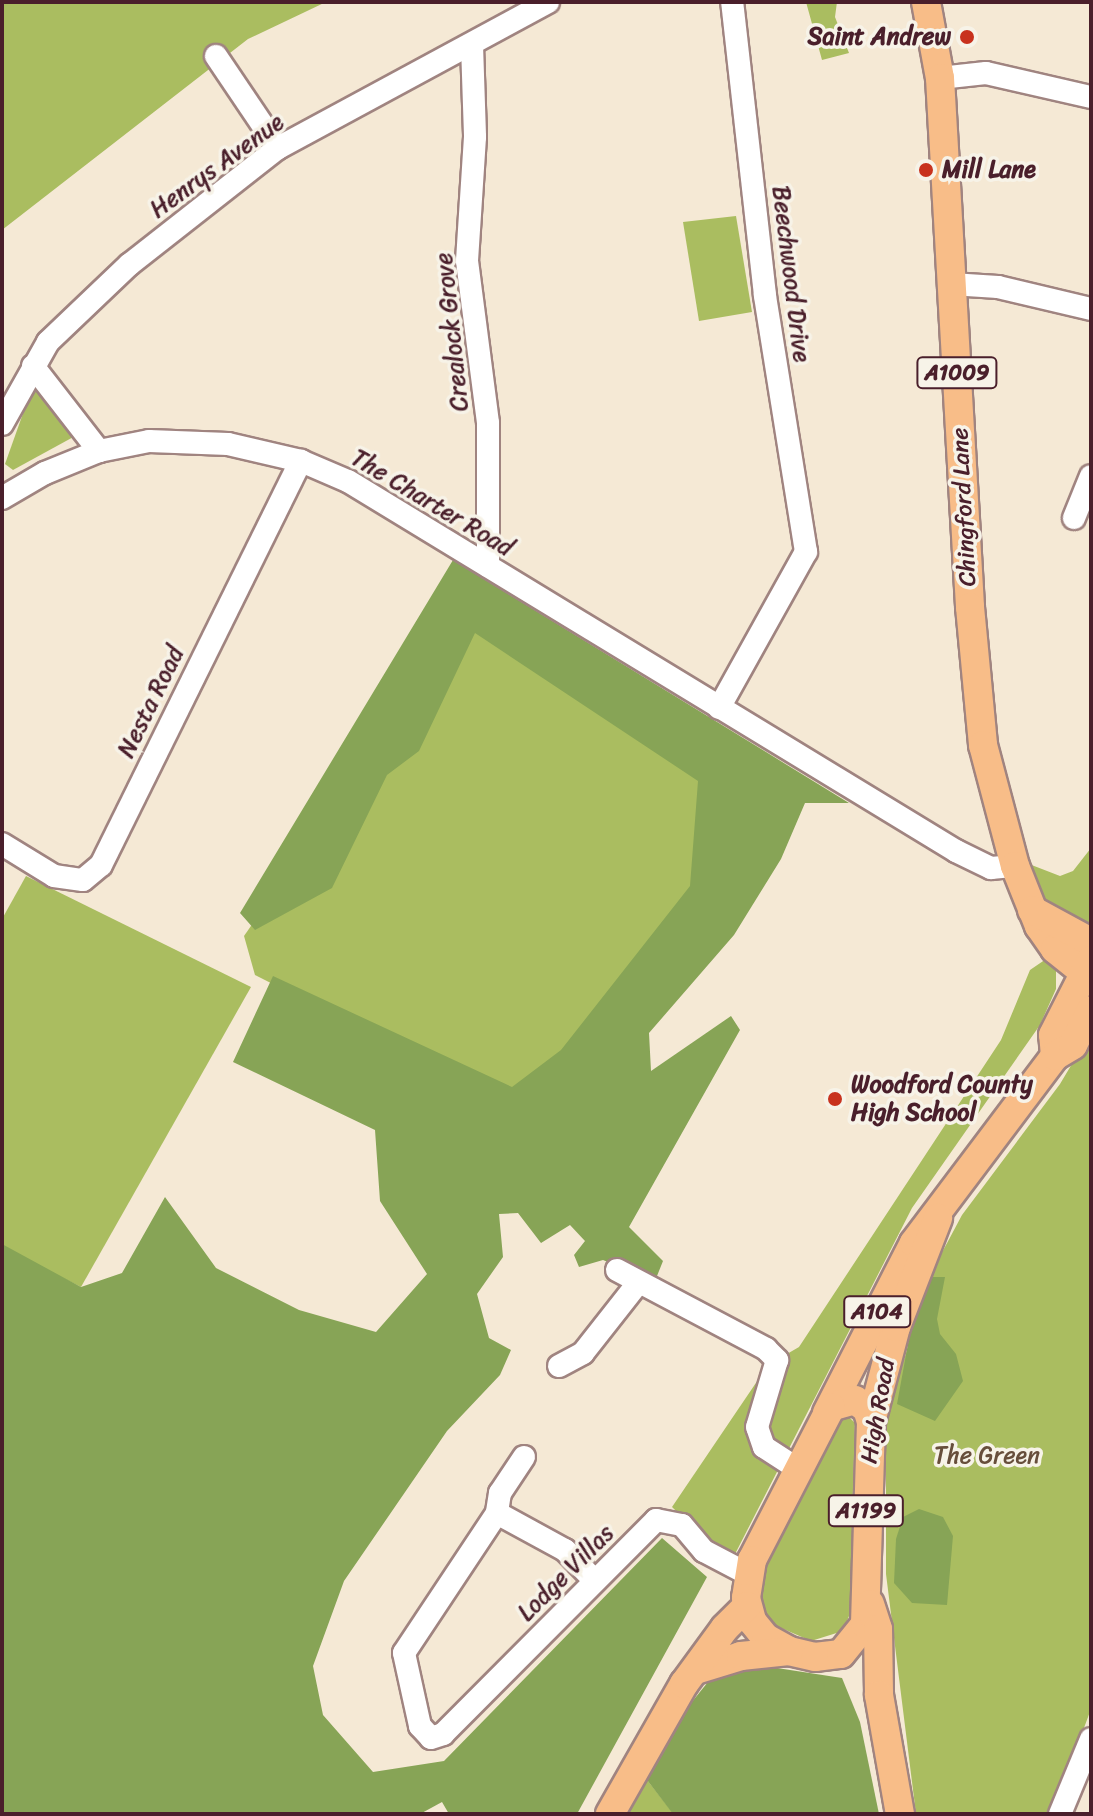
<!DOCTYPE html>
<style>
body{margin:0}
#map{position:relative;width:1093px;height:1816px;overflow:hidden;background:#f5e9d5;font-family:Sriracha,sans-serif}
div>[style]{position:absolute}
.green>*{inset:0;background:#aabd60}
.forest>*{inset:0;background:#87a456}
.roads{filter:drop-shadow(2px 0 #a08480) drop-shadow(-2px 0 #a08480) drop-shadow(0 2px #a08480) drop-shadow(0 -2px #a08480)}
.minor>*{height:22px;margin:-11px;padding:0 11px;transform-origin:11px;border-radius:11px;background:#fff}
.major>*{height:28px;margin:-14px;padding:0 14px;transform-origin:14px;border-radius:14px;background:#f8bd88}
.dots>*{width:22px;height:22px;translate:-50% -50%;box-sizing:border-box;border:4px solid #f7f3e8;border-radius:50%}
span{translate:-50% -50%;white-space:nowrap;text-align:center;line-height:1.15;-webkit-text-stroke:7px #f7f3e8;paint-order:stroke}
.shield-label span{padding:2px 6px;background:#f7f3e8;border:2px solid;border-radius:6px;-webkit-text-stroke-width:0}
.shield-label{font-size:22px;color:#4a1f2b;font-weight:700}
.poi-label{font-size:24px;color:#4a1f2b;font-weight:700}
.right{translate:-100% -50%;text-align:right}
.left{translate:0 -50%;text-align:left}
.street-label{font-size:24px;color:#4a1f2b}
.park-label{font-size:24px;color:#674e3b}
.frame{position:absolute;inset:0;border:4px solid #4a1f2b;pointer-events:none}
</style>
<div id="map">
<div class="green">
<div style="clip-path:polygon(2px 2px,326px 2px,248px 39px,2px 230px)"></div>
<div style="clip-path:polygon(806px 2px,837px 2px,835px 17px,849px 53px,822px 60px)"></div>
<div style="clip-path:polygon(736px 216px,752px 312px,699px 321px,683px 222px)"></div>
<div style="clip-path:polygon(38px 389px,77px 435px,13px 470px,5px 464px,31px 391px)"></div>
<div style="clip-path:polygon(463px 621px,746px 791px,620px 1012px,510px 1104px,255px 975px,244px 936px)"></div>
<div style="clip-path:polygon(1091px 848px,1091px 922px,1083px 922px,1043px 899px,1029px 864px,1060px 876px,1073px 871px)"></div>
<div style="clip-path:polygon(26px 876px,251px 987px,81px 1287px,2px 1248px,2px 919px)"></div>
<div style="clip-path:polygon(1049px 957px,1056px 969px,1056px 989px,1040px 1025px,912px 1208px,734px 1556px,706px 1540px,672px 1507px,768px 1365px,799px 1347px,1001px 1040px,1030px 970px)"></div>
<div style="clip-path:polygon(1091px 1032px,1091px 1709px,1052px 1814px,916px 1814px,886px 1574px,886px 1418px,930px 1275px,962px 1215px,1060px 1084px)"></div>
<div style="clip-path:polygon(847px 1415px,855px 1423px,852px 1522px,857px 1596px,843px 1631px,811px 1641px,772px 1624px,760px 1605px,757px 1586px,764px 1558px,838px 1420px)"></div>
<div style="clip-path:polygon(644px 1776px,673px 1813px,673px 1814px,624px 1814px)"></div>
</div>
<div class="forest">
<div style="clip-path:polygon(453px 560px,849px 803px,805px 803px,781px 859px,734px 935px,649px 1033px,651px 1071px,731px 1016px,740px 1030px,629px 1227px,663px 1261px,655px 1281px,603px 1260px,579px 1267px,574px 1255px,585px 1241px,570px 1225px,541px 1243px,518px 1213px,499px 1214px,503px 1257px,477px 1294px,489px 1338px,511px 1350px,500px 1375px,447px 1431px,344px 1581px,313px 1666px,323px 1715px,373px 1772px,444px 1761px,662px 1538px,707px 1577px,577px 1814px,449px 1814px,442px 1802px,420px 1814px,2px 1814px,2px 1244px,81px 1287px,122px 1273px,165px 1197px,216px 1268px,299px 1310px,376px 1332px,427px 1274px,380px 1201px,375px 1130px,233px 1062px,273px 976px,512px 1087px,561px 1050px,690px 886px,698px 781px,475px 633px,419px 751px,387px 775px,332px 888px,255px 930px,240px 913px)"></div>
<div style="clip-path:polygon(927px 1277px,945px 1277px,937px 1319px,940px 1334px,956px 1354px,963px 1381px,935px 1421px,897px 1404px,912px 1322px)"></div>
<div style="clip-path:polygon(919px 1509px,943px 1517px,953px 1536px,947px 1605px,912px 1603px,894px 1583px,896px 1539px,903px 1517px)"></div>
<div style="clip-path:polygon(777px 1668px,842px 1678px,860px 1722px,879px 1814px,673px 1814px,644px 1776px,674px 1724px,708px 1682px,735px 1669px)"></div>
</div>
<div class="roads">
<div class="minor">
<div style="left:472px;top:45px;width:92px;rotate:88.1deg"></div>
<div style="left:475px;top:137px;width:124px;rotate:93.7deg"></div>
<div style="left:467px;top:261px;width:163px;rotate:82.6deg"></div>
<div style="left:488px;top:423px;width:143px;rotate:90deg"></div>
<div style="left:216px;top:56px;width:111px;rotate:56deg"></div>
<div style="left:940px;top:78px;width:46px;rotate:-6.2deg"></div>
<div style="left:986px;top:73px;width:108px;rotate:12.9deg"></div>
<div style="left:951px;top:284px;width:47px;rotate:3.7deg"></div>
<div style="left:998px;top:287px;width:96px;rotate:13.3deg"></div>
<div style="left:33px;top:366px;width:108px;rotate:52.2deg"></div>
<div style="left:2px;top:424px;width:94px;rotate:-60.7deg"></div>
<div style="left:48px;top:342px;width:113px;rotate:-43.6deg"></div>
<div style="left:130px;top:264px;width:188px;rotate:-38.1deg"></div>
<div style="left:278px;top:148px;width:307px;rotate:-28.4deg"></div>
<div style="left:2px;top:498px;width:50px;rotate:-30.2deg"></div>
<div style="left:45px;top:473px;width:58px;rotate:-22.2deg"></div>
<div style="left:99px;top:451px;width:51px;rotate:-11.3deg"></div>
<div style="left:149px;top:441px;width:79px;rotate:2.2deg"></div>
<div style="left:228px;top:444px;width:75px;rotate:13.1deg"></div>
<div style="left:301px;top:461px;width:51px;rotate:23.1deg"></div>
<div style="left:348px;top:481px;width:712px;rotate:31.32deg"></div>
<div style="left:956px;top:851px;width:39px;rotate:26deg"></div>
<div style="left:991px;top:868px;width:24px;rotate:-5deg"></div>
<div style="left:1074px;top:518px;width:45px;rotate:-68deg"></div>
<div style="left:719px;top:708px;width:179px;rotate:-60.9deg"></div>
<div style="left:806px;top:552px;width:260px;rotate:-99.1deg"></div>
<div style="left:765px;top:295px;width:295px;rotate:-96.4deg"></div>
<div style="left:2px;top:844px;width:61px;rotate:31.6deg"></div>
<div style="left:54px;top:876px;width:29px;rotate:8deg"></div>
<div style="left:83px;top:880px;width:23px;rotate:-40deg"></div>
<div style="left:101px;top:865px;width:451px;rotate:-63.7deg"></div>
<div style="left:617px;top:1270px;width:169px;rotate:27.9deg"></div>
<div style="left:766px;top:1349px;width:16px;rotate:45deg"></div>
<div style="left:777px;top:1360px;width:70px;rotate:106.6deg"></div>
<div style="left:757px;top:1427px;width:21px;rotate:71deg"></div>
<div style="left:764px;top:1447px;width:40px;rotate:32.9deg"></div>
<div style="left:559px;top:1366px;width:27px;rotate:-28deg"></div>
<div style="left:583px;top:1353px;width:89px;rotate:-51.8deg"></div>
<div style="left:524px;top:1457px;width:43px;rotate:123.7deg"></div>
<div style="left:500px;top:1493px;width:20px;rotate:99deg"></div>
<div style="left:497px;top:1513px;width:168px;rotate:123.6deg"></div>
<div style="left:404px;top:1653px;width:75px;rotate:77.6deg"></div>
<div style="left:420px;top:1726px;width:16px;rotate:47deg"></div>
<div style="left:431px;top:1738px;width:13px;rotate:-18deg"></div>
<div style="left:443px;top:1734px;width:302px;rotate:-45.1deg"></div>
<div style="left:656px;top:1520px;width:26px;rotate:11deg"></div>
<div style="left:682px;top:1525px;width:34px;rotate:50deg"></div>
<div style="left:704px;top:1551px;width:50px;rotate:27.6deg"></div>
<div style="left:497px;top:1513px;width:77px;rotate:28.6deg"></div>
<div style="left:565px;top:1550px;width:42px;rotate:46deg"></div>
<div style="left:1060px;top:1814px;width:81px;rotate:-67.5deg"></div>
</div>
<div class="major">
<div style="left:926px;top:2px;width:77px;rotate:79.6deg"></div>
<div style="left:940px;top:78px;width:530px;rotate:86.75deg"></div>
<div style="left:970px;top:607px;width:139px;rotate:84.6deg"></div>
<div style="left:983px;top:745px;width:125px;rotate:75.2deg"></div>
<div style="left:1015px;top:866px;width:65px;rotate:68.2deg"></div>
<div style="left:1039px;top:926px;width:28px;rotate:55deg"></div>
<div style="left:1055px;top:949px;width:46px;rotate:38.9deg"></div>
<div style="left:1032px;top:910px;width:67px;rotate:28.5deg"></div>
<div style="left:1055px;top:1056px;width:21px;rotate:-95deg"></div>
<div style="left:1053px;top:1035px;width:84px;rotate:-63.1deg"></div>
<div style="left:827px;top:1413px;width:191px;rotate:-62.9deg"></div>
<div style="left:914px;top:1243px;width:234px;rotate:-53deg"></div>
<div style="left:1055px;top:1056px;width:21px;rotate:-31deg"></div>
<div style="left:1073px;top:1045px;width:39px;rotate:-63deg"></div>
<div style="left:871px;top:1422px;width:14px;rotate:-107deg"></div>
<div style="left:867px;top:1409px;width:15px;rotate:-143deg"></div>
<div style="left:855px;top:1400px;width:25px;rotate:164deg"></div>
<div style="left:831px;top:1407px;width:172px;rotate:117.3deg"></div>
<div style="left:752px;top:1560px;width:38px;rotate:99deg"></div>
<div style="left:746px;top:1598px;width:24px;rotate:75deg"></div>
<div style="left:752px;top:1621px;width:22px;rotate:51deg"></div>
<div style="left:766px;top:1638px;width:26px;rotate:29deg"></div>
<div style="left:789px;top:1651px;width:27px;rotate:13deg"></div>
<div style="left:815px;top:1657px;width:26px;rotate:-7deg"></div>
<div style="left:841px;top:1654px;width:38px;rotate:-51deg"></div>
<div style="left:865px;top:1624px;width:202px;rotate:-88.3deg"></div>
<div style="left:871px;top:1422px;width:98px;rotate:-75.3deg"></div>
<div style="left:896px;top:1327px;width:117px;rotate:-68.9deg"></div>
<div style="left:870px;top:1604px;width:26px;rotate:72deg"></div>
<div style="left:878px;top:1629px;width:66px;rotate:89.1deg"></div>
<div style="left:879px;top:1695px;width:121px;rotate:80deg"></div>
<div style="left:696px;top:1670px;width:47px;rotate:-17.3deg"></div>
<div style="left:741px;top:1656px;width:48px;rotate:-5.9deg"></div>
<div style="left:610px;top:1814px;width:150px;rotate:-60.4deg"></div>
<div style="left:684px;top:1684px;width:69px;rotate:-53.8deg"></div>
<div style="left:725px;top:1628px;width:31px;rotate:-45deg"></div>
</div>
</div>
<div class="dots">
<div style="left:967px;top:37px;background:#c8321e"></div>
<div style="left:926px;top:170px;background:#c8321e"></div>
<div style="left:835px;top:1099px;background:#c8321e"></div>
</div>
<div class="shield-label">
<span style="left:957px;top:373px">A1009</span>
<span style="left:877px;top:1312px">A104</span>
<span style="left:866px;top:1511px">A1199</span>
</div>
<div class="poi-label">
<span class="right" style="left:951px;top:37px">Saint Andrew</span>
<span class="left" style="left:942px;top:170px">Mill Lane</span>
<span class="left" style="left:851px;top:1099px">Woodford County<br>High School</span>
</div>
<div class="street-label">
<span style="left:217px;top:166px;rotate:-36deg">Henrys Avenue</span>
<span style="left:791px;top:274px;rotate:83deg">Beechwood Drive</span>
<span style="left:452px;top:332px;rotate:-96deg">Crealock Grove</span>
<span style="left:432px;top:503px;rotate:31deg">The Charter Road</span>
<span style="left:964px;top:507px;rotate:-93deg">Chingford Lane</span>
<span style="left:151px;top:702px;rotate:-64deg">Nesta Road</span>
<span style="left:878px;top:1411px;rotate:-80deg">High Road</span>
<span style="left:566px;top:1573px;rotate:-45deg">Lodge Villas</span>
</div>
<div class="park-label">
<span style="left:987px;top:1456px">The Green</span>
</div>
<div class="frame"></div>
</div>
